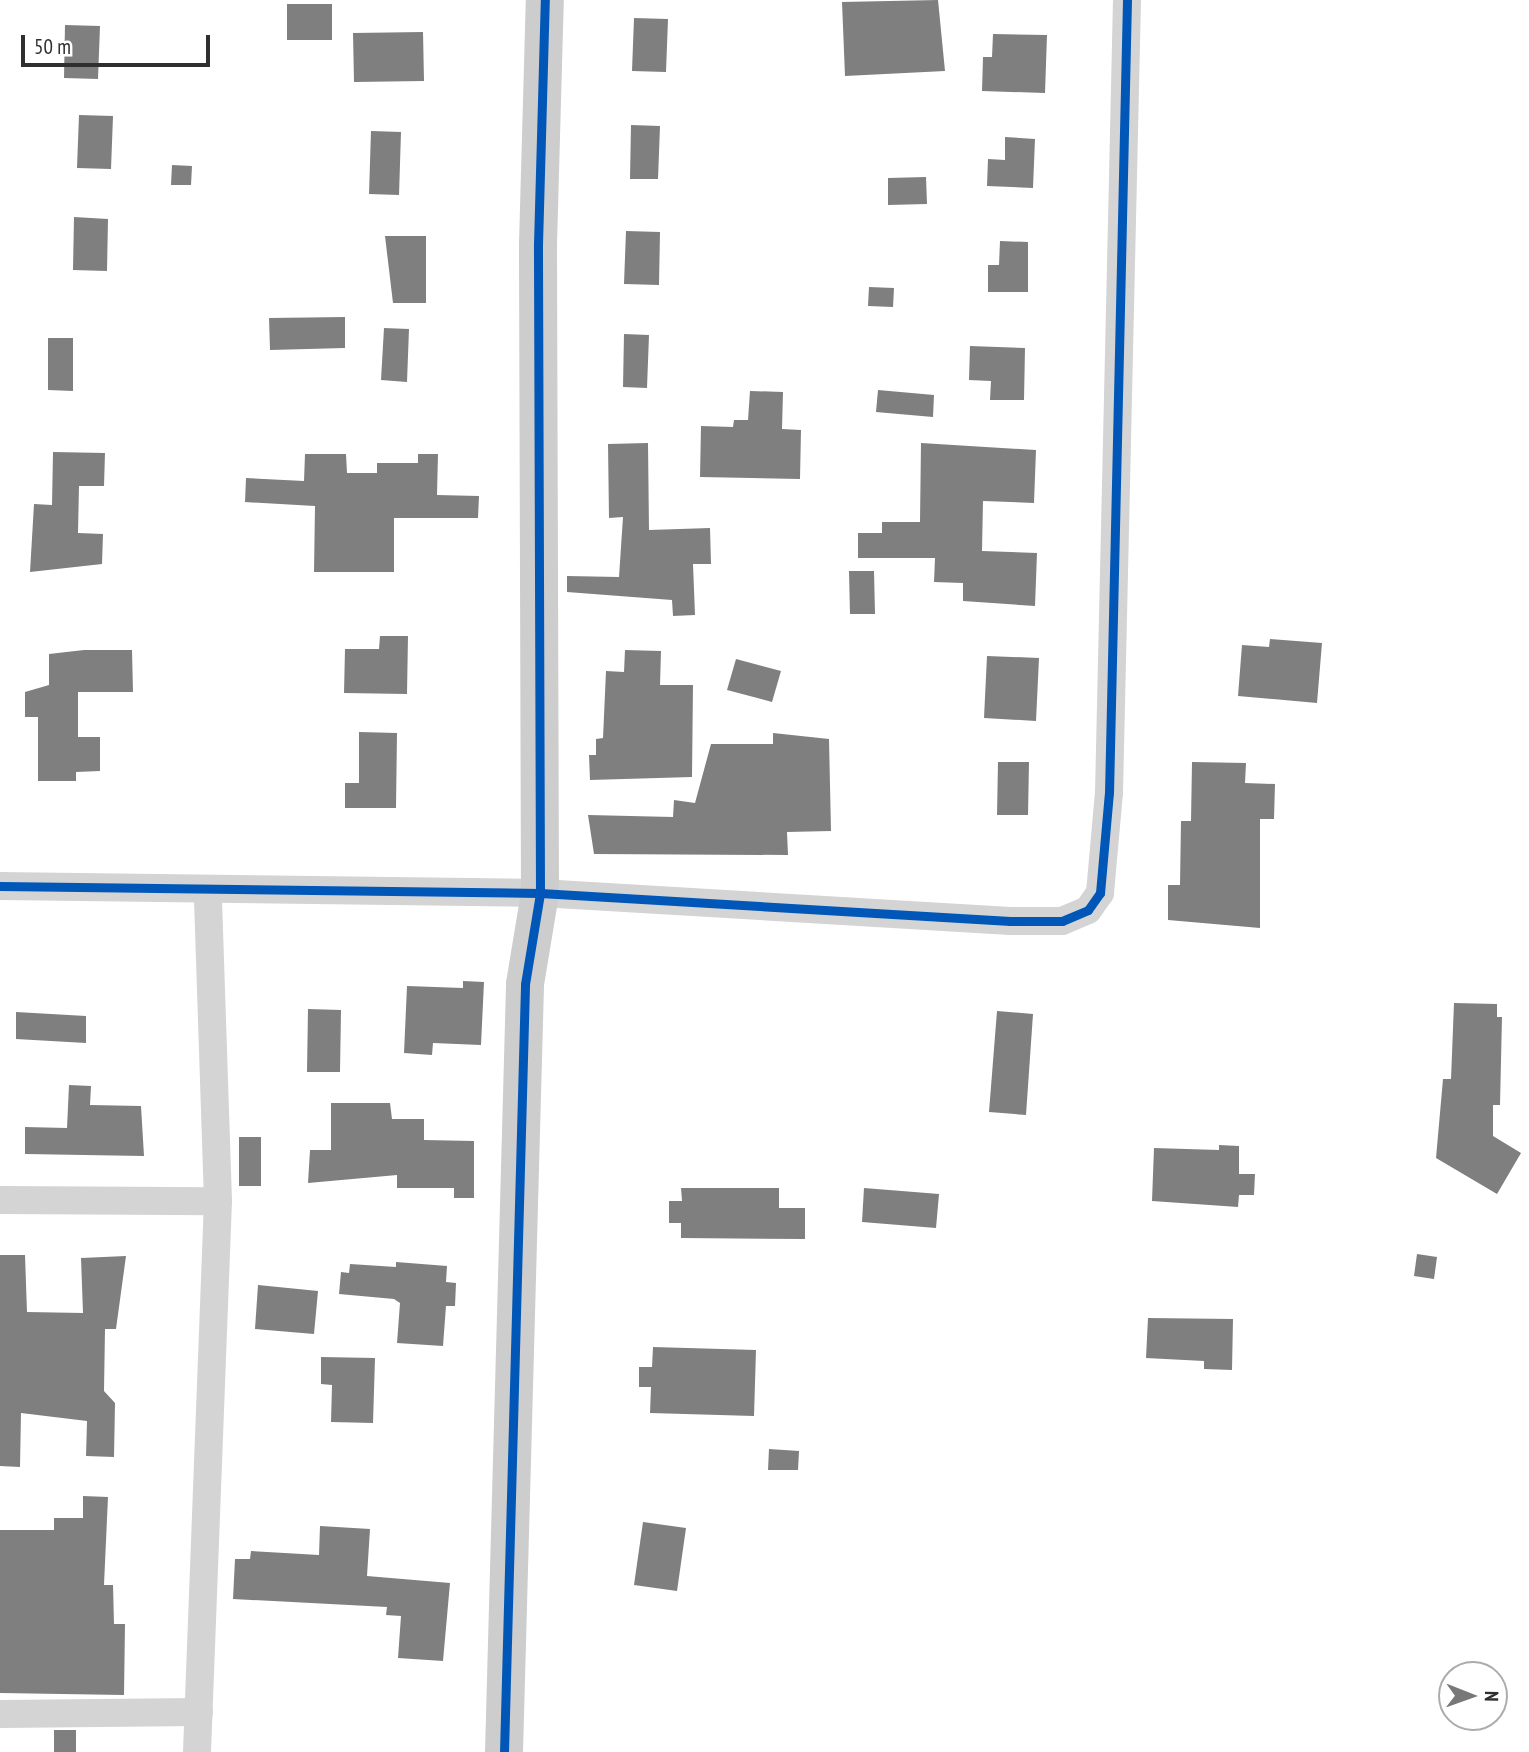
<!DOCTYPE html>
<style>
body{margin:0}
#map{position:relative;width:1529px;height:1752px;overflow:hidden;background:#fff;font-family:"PT Sans Narrow",sans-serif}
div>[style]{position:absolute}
.building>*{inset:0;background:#7f7f7f}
.street>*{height:28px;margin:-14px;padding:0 14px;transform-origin:14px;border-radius:14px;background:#d4d4d4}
.secondary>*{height:38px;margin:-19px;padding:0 19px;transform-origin:19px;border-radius:19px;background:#cdcdcd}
.cycleway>*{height:9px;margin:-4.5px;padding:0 4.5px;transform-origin:4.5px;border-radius:4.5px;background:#0057b8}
span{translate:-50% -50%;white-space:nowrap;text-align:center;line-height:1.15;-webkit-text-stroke:7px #fff;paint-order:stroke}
.north{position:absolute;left:1438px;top:1661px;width:70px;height:70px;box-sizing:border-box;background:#fff;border:2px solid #acacac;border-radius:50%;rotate:91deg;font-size:19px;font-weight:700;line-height:28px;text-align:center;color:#2f2f2f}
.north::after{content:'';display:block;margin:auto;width:24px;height:32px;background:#787878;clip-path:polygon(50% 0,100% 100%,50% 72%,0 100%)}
.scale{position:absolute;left:21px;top:35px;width:189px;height:32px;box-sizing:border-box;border:4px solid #2f2f2f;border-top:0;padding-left:9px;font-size:21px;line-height:24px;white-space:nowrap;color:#2f2f2f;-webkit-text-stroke:5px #fff;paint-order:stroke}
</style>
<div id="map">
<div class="building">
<div style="clip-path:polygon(938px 0,945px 71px,845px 76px,842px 2px)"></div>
<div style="clip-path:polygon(287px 4px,332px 4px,332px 40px,287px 40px)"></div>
<div style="clip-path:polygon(634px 18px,668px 19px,666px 72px,632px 71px)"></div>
<div style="clip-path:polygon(65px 25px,100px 26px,98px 79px,64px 78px)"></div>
<div style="clip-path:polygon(423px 32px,424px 81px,354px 82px,353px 33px)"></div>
<div style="clip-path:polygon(993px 34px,1047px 35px,1045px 93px,982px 91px,983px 57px,992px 57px)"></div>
<div style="clip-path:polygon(79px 115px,113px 116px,111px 169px,77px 168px)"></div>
<div style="clip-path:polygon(631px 125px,660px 126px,658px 179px,630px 179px)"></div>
<div style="clip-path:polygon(371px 131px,401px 132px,399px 195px,369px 194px)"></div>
<div style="clip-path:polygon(1005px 137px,1035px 139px,1033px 188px,987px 186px,988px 159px,1005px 160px)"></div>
<div style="clip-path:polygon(172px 165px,192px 166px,191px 185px,171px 185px)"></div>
<div style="clip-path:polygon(926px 177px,927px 204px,888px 205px,888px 178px)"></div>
<div style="clip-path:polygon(74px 217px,108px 219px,107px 271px,73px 270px)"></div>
<div style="clip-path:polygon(626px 231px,660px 232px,659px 285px,624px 284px)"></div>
<div style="clip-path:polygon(385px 236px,426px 236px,426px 303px,393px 303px)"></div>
<div style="clip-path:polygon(1000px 241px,1028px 242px,1028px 292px,988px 292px,988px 265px,999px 265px)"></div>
<div style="clip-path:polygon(869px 287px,894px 288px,893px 307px,868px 306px)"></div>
<div style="clip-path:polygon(345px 317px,345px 348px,270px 350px,269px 318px)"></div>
<div style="clip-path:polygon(384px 328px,409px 329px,407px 382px,381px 380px)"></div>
<div style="clip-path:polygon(624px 334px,649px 335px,647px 388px,623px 387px)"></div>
<div style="clip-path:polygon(48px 338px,73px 338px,73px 391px,48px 390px)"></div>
<div style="clip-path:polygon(970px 346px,1025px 348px,1024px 400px,990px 400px,991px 381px,969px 380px)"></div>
<div style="clip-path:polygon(878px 390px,934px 395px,933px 417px,876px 412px)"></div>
<div style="clip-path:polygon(750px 391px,783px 392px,782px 429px,801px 430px,800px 479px,700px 477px,701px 426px,733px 427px,734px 420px,748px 420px)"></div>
<div style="clip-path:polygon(648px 443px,649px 530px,710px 528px,711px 564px,693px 564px,695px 615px,673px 616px,672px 600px,567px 592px,567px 576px,619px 577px,623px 517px,609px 518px,608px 444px)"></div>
<div style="clip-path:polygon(921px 443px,1036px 450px,1034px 503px,983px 501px,982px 551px,1037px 553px,1035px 606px,963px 601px,963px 583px,934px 582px,935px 558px,858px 558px,858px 533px,882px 533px,882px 522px,920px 522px)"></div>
<div style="clip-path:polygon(53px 452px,105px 453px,104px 486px,79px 486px,78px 533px,103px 534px,102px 564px,30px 572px,34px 504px,52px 505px)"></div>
<div style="clip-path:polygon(305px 454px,346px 454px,347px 473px,377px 473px,377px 463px,418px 463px,418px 454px,438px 454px,437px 495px,479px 496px,478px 518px,394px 518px,394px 572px,314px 572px,315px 506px,245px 502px,246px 478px,304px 481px)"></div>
<div style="clip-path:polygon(849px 571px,874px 571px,875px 614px,850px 614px)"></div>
<div style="clip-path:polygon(380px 636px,408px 636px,407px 694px,344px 693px,345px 649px,379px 649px)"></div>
<div style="clip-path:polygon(1270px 639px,1322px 643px,1317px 703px,1238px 696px,1242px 645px,1269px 647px)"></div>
<div style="clip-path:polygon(84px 650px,132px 650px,133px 692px,78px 692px,78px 737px,100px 737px,100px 771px,76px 772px,76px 781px,38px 781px,38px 717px,25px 717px,25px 692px,49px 685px,49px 654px)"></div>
<div style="clip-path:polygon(625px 650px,661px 651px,660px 685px,693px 685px,692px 777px,590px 780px,589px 755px,596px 755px,596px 739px,603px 738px,606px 671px,624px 672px)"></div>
<div style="clip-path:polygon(987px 656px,1039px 658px,1036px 721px,984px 718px)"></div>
<div style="clip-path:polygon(736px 659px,781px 671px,772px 702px,727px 690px)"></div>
<div style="clip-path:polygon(359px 732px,397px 733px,396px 808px,345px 808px,345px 783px,359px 783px)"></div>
<div style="clip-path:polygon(773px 733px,829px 739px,831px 831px,787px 832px,788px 855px,594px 854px,588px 815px,673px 817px,674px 800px,695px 803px,711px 744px,773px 744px)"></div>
<div style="clip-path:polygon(998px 762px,1029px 762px,1028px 815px,997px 815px)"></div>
<div style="clip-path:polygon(1192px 762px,1246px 763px,1245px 783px,1275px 784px,1274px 819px,1260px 819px,1260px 928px,1168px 920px,1168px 885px,1180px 885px,1181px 821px,1191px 821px)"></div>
<div style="clip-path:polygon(463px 981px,484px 982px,481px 1045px,433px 1043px,432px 1055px,404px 1053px,407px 986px,463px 988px)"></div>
<div style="clip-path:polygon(1454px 1003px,1497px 1004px,1497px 1017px,1502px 1017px,1500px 1105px,1493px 1105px,1493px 1136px,1521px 1153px,1497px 1194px,1436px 1158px,1443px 1079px,1451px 1079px)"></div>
<div style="clip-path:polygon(308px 1009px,341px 1010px,340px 1072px,307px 1072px)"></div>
<div style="clip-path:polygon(997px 1011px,1033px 1014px,1026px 1115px,989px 1112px)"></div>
<div style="clip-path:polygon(16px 1012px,86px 1016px,86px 1043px,16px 1039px)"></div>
<div style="clip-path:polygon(69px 1085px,91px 1086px,90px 1105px,141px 1106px,144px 1156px,25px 1154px,25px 1127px,67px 1128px)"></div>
<div style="clip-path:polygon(331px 1103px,390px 1103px,392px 1119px,424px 1119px,424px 1140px,474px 1141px,474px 1198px,454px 1198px,454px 1188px,397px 1188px,397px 1175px,308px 1183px,310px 1150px,331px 1150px)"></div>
<div style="clip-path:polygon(239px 1137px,261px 1137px,261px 1186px,239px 1186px)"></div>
<div style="clip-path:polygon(1219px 1145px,1239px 1146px,1239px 1174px,1255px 1174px,1254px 1195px,1239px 1195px,1238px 1207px,1152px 1201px,1154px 1148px,1219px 1150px)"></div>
<div style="clip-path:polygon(681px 1188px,779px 1188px,779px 1208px,805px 1208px,805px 1239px,681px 1238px,681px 1223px,669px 1223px,669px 1201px,682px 1201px)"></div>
<div style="clip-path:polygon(864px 1188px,939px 1194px,936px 1228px,862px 1222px)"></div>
<div style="clip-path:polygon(1417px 1254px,1437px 1257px,1434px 1279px,1414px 1276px)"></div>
<div style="clip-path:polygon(0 1255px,25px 1255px,27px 1312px,83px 1313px,81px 1258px,126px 1256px,116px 1329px,105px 1329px,104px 1391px,115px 1403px,114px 1457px,86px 1456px,87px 1421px,21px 1413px,20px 1467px,0 1466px)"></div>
<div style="clip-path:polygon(396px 1262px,447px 1266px,446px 1282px,456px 1283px,455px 1306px,446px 1306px,443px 1346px,397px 1343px,400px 1303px,394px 1299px,339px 1294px,341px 1272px,349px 1273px,350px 1264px,396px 1267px)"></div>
<div style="clip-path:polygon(258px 1285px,318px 1291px,314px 1334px,255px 1329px)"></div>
<div style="clip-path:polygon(1148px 1318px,1233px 1319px,1232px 1370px,1204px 1369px,1204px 1361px,1146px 1358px)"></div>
<div style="clip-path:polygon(653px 1347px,756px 1350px,754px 1416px,650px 1413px,651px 1387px,639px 1387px,639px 1367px,652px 1367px)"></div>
<div style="clip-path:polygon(321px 1357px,375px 1358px,373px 1423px,331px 1422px,332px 1385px,321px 1384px)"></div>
<div style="clip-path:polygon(769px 1449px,799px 1451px,798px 1470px,768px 1470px)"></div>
<div style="clip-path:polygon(83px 1496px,108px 1497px,104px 1585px,113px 1585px,114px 1624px,125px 1624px,124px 1695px,0 1693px,0 1530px,54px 1530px,54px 1518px,83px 1518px)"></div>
<div style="clip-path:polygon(643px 1522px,686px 1528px,677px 1591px,634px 1585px)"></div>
<div style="clip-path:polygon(320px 1526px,370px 1529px,367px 1576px,450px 1583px,443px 1661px,398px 1658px,401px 1616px,386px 1615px,387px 1607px,233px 1599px,235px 1559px,250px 1559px,251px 1551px,319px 1555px)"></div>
<div style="clip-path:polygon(54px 1730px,76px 1730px,76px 1752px,54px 1752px)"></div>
</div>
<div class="street">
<div style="left:0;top:886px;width:540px;rotate:0.74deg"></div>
<div style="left:540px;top:893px;width:471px;rotate:3.4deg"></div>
<div style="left:1010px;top:921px;width:52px"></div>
<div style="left:1062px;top:921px;width:28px;rotate:-23deg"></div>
<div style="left:1088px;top:910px;width:21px;rotate:-55deg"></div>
<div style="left:1100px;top:893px;width:100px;rotate:-84.9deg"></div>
<div style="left:1109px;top:793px;width:793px;rotate:-88.7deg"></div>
<div style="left:0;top:1200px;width:218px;rotate:0.3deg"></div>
<div style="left:0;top:1714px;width:199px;rotate:-0.6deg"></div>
<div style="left:197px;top:1752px;width:551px;rotate:-87.82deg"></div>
<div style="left:218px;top:1201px;width:309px;rotate:-91.9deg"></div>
</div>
<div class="secondary">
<div style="left:504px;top:1752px;width:768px;rotate:-88.43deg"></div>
<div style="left:525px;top:984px;width:92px;rotate:-80.6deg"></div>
<div style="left:540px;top:893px;width:649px;rotate:-90.18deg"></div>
<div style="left:538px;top:244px;width:244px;rotate:-88.4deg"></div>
</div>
<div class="cycleway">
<div style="left:0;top:886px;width:540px;rotate:0.74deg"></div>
<div style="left:540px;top:893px;width:471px;rotate:3.4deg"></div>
<div style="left:1010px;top:921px;width:52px"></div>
<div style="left:1062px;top:921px;width:28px;rotate:-23deg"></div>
<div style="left:1088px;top:910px;width:21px;rotate:-55deg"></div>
<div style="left:1100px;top:893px;width:100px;rotate:-84.9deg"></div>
<div style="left:1109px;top:793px;width:793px;rotate:-88.7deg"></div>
<div style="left:504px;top:1752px;width:768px;rotate:-88.43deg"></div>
<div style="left:525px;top:984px;width:92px;rotate:-80.6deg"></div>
<div style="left:540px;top:893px;width:649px;rotate:-90.18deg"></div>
<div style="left:538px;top:244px;width:244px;rotate:-88.4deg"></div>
</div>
<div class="north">N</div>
<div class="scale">50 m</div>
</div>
